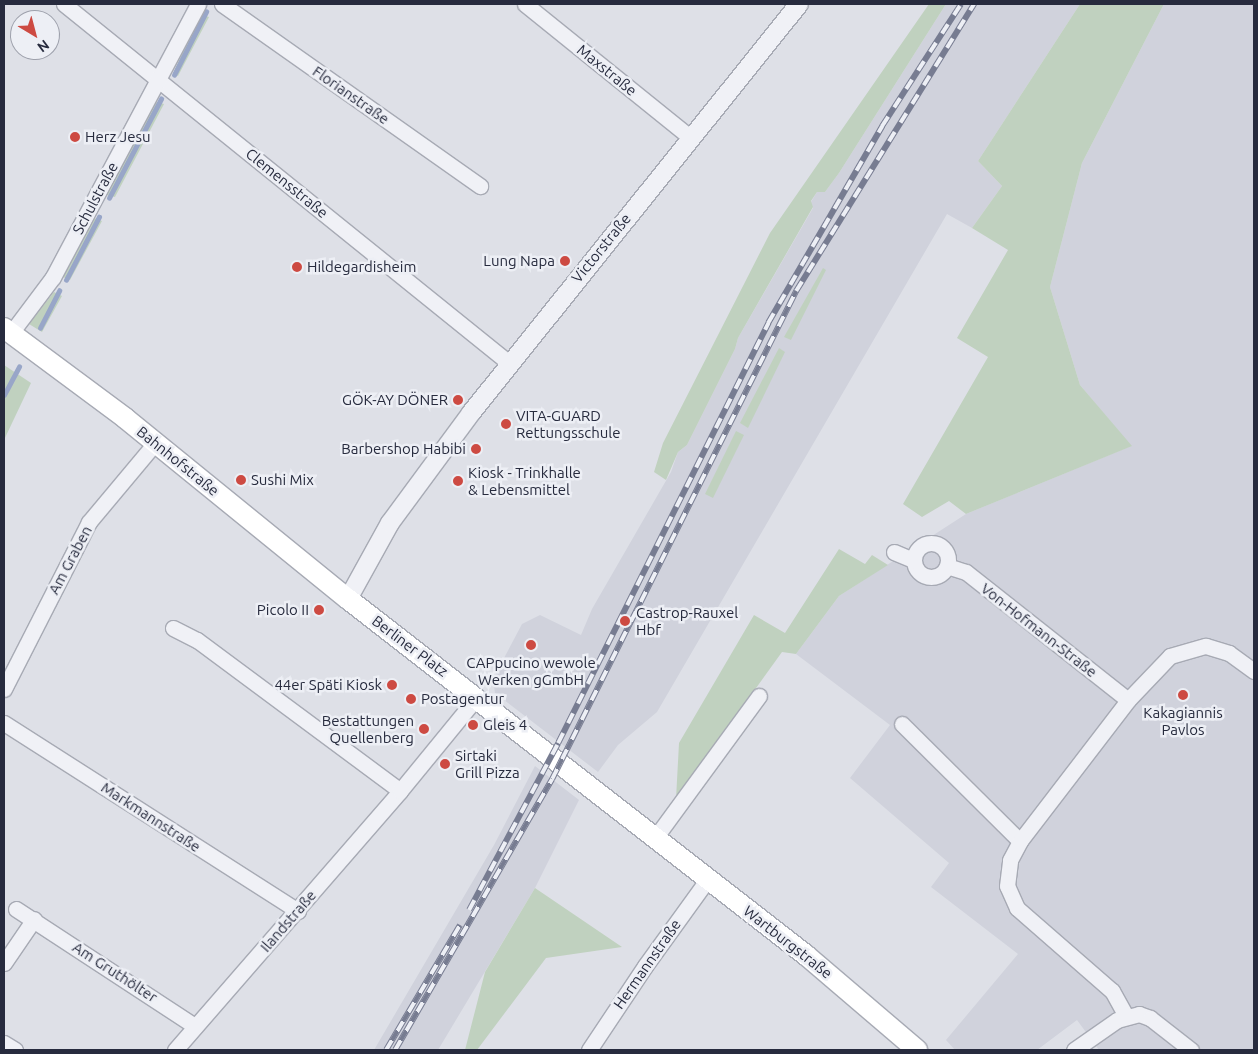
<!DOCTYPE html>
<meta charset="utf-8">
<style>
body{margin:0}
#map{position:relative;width:1258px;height:1054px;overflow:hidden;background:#dee0e7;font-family:Ubuntu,sans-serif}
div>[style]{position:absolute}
.built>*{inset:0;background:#d0d2dc}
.green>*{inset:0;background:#c0d1bf}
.stream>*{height:4.5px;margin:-2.25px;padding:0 2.25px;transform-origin:2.25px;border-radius:2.25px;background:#98a6c8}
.roads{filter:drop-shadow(1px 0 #a7aab4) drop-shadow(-1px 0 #a7aab4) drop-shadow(0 1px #a7aab4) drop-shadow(0 -1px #a7aab4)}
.minor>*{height:15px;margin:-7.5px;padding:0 7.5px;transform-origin:7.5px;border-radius:7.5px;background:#f0f1f6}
.minor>.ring{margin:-7.5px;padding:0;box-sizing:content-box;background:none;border:15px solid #f0f1f6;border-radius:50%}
.tertiary>*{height:18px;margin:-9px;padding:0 9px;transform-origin:9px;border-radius:9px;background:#f0f1f6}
.secondary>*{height:20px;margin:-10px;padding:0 10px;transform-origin:10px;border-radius:10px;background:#fff}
.rail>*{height:5.5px;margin-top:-2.75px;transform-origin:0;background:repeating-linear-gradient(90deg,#edeff5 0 11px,#777c91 0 22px);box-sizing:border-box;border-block:1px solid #777c91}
.dots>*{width:14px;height:14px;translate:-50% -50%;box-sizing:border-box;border:2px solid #edeff5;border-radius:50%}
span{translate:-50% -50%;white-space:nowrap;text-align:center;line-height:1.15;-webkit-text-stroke:5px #edeff5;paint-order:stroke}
.street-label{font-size:15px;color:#272b3e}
.poi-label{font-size:15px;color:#272b3e}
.left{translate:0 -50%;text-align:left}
.right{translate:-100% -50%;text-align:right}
.frame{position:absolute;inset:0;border:5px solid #272b3e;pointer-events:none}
.north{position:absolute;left:10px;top:10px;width:50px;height:50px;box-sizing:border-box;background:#edeff5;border:1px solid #9ea1ac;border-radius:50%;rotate:143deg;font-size:14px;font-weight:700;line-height:20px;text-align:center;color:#272b3e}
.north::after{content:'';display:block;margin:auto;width:18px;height:22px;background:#cd4a42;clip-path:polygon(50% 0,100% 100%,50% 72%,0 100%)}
</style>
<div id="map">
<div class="built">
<div style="clip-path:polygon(946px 4px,1080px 4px,978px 161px,1002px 186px,972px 228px,947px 214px,657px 712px,618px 745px,598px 772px,495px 693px,493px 679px,522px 624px,540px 615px,581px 635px,592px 609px,671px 472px,678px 452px,687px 445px,735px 349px,738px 338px,813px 208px,811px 202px,817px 192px,825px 192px,839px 173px)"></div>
<div style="clip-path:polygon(1164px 4px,1254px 4px,1254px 1050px,1099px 1050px,1077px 1020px,1037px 1050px,955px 1050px,946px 1040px,1018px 954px,931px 887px,949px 863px,850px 778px,890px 725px,796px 654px,839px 596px,966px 514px,1131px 446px,1080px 385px,1050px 287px,1082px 163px)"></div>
<div style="clip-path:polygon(535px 766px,579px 800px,535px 888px,438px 1050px,374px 1050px,494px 845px)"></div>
</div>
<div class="green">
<div style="clip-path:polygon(929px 4px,946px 4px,839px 173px,825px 192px,817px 192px,811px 201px,813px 207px,738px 338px,735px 349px,687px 445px,678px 452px,666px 480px,654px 472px,663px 443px,770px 233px)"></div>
<div style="clip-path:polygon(1080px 4px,1164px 4px,1082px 163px,1050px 287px,1080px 385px,1132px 446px,966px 514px,949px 501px,922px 517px,903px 504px,988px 357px,957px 338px,1008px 250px,972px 228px,1002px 186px,978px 161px)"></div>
<div style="clip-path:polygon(203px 15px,209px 17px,178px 76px,173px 74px,195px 23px)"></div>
<div style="clip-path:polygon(157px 102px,164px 104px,115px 197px,106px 195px,148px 112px)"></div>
<div style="clip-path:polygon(94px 218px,102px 221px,70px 280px,63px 277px)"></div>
<div style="clip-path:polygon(823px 268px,826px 270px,791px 340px,784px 337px)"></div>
<div style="clip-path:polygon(54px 292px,62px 296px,42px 332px,29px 324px)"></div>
<div style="clip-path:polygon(779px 348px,785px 352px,748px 428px,740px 423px)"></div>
<div style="clip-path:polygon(4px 365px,31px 383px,4px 440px)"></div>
<div style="clip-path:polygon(736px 431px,744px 435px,713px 498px,705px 494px)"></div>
<div style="clip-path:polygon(839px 549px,865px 564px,872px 555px,888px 565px,839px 596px,796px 654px,782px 652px,676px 799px,679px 743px,754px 615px,785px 633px)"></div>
<div style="clip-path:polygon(535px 888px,622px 947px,546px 958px,477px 1050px,465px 1050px,485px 972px)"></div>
</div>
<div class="stream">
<div style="left:174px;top:75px;width:71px;rotate:-63.1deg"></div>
<div style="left:109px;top:198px;width:112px;rotate:-62.3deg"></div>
<div style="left:66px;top:280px;width:71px;rotate:-62.4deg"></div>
<div style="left:40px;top:328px;width:42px;rotate:-62.8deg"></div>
<div style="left:4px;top:395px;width:32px;rotate:-62deg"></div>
</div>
<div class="roads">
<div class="minor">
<div style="left:64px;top:4px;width:572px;rotate:38.89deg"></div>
<div style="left:222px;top:4px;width:316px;rotate:35.2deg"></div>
<div style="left:525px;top:4px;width:212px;rotate:38.9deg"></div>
<div style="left:11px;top:333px;width:70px;rotate:-53.1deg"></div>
<div style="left:53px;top:277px;width:309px;rotate:-62deg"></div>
<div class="ring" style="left:914px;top:543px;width:19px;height:19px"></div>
<div style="left:894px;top:552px;width:21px;rotate:23deg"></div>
<div style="left:947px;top:566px;width:20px;rotate:18deg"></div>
<div style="left:966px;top:572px;width:206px;rotate:38.3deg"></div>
<div style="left:173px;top:628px;width:27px;rotate:27deg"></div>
<div style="left:197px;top:640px;width:253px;rotate:36.6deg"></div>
<div style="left:4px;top:689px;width:187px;rotate:-63deg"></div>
<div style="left:89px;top:522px;width:103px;rotate:-50.1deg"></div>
<div style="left:4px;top:723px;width:349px;rotate:32.6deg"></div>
<div style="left:902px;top:724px;width:166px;rotate:44.8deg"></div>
<div style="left:655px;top:838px;width:176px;rotate:-53.8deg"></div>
<div style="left:16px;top:909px;width:214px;rotate:33.2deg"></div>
<div style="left:4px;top:963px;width:53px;rotate:-55.7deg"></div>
<div style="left:1126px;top:1016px;width:29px;rotate:-119deg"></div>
<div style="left:1112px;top:991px;width:126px;rotate:-138.9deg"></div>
<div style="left:1017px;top:908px;width:24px;rotate:-114deg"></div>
<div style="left:1007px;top:886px;width:26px;rotate:-83deg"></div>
<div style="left:1010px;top:860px;width:21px;rotate:-62deg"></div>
<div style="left:1020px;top:841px;width:178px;rotate:-52.5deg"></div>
<div style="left:1128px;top:700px;width:61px;rotate:-46.3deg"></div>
<div style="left:1170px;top:656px;width:37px;rotate:-16deg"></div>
<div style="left:1206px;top:646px;width:24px;rotate:17deg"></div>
<div style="left:1229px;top:653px;width:31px;rotate:36deg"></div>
<div style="left:4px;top:1043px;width:13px;rotate:32deg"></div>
<div style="left:175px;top:1050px;width:343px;rotate:-49deg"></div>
<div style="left:400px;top:791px;width:122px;rotate:-50.7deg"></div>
<div style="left:589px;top:1050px;width:101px;rotate:-56.3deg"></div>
<div style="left:645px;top:966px;width:106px;rotate:-54.2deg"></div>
<div style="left:1074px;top:1050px;width:52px;rotate:-34.9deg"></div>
<div style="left:1117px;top:1020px;width:23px;rotate:-15deg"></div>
<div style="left:1139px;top:1014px;width:12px;rotate:20deg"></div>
<div style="left:1150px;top:1018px;width:52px;rotate:38deg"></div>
</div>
<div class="tertiary">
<div style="left:348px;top:599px;width:87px;rotate:-61.1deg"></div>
<div style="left:390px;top:523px;width:137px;rotate:-53.6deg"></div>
<div style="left:471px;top:413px;width:524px;rotate:-51.27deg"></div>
</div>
<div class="secondary">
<div style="left:4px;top:328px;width:151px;rotate:36.6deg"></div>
<div style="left:125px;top:418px;width:287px;rotate:39.1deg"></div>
<div style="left:348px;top:599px;width:581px;rotate:37.87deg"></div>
<div style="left:807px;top:956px;width:145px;rotate:40.5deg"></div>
</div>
</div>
<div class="rail">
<div style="left:469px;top:910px;width:189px;rotate:-61.9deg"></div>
<div style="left:558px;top:743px;width:470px;rotate:-63.4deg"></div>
<div style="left:768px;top:323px;width:228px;rotate:-59.9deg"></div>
<div style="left:882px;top:126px;width:145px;rotate:-57.1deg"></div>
<div style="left:386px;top:1050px;width:145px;rotate:-59.4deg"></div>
<div style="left:395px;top:1050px;width:313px;rotate:-59.9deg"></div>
<div style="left:552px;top:779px;width:546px;rotate:-63.43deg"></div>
<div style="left:796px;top:291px;width:338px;rotate:-58.2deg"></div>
</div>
<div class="dots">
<div style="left:75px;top:137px;background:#cd4a42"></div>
<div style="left:565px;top:261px;background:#cd4a42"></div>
<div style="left:297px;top:267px;background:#cd4a42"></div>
<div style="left:458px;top:400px;background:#cd4a42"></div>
<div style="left:506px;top:424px;background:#cd4a42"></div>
<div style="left:476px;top:449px;background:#cd4a42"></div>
<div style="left:241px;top:480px;background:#cd4a42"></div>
<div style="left:458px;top:481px;background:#cd4a42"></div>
<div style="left:319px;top:610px;background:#cd4a42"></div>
<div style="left:625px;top:621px;background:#cd4a42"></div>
<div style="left:531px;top:645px;background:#cd4a42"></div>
<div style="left:392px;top:685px;background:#cd4a42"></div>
<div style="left:1183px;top:695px;background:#cd4a42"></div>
<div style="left:411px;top:699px;background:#cd4a42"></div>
<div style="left:473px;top:725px;background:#cd4a42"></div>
<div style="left:424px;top:729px;background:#cd4a42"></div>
<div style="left:445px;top:764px;background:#cd4a42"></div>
</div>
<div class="street-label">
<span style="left:607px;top:70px;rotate:39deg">Maxstraße</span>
<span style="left:351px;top:95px;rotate:35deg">Florianstraße</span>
<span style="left:287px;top:183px;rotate:39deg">Clemensstraße</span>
<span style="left:95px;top:198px;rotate:-62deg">Schulstraße</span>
<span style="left:601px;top:248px;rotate:-51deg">Victorstraße</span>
<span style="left:178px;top:461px;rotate:39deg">Bahnhofstraße</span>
<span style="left:70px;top:560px;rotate:-62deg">Am Graben</span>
<span style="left:1039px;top:630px;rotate:38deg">Von-Hofmann-Straße</span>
<span style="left:410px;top:646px;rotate:37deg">Berliner Platz</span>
<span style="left:151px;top:817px;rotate:33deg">Markmannstraße</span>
<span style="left:288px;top:921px;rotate:-49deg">Ilandstraße</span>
<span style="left:788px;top:942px;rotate:38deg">Wartburgstraße</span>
<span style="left:647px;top:964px;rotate:-55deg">Hermannstraße</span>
<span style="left:115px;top:972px;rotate:33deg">Am Gruthölter</span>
</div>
<div class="poi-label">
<span class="left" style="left:85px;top:137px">Herz Jesu</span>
<span class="right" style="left:555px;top:261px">Lung Napa</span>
<span class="left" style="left:307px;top:267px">Hildegardisheim</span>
<span class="right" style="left:448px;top:400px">GÖK-AY DÖNER</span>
<span class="left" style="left:516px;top:424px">VITA-GUARD<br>Rettungsschule</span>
<span class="right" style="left:466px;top:449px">Barbershop Habibi</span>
<span class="left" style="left:468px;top:481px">Kiosk - Trinkhalle<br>&amp; Lebensmittel</span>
<span class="left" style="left:251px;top:480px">Sushi Mix</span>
<span class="right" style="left:309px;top:610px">Picolo II</span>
<span class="left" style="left:636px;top:621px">Castrop-Rauxel<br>Hbf</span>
<span style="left:531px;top:671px">CAPpucino wewole<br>Werken gGmbH</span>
<span class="right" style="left:382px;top:685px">44er Späti Kiosk</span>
<span class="left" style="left:421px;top:699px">Postagentur</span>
<span style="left:1183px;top:721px">Kakagiannis<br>Pavlos</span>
<span class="right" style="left:414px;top:729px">Bestattungen<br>Quellenberg</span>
<span class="left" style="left:483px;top:725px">Gleis 4</span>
<span class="left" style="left:455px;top:764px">Sirtaki<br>Grill Pizza</span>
</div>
<div class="frame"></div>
<div class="north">N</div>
</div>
